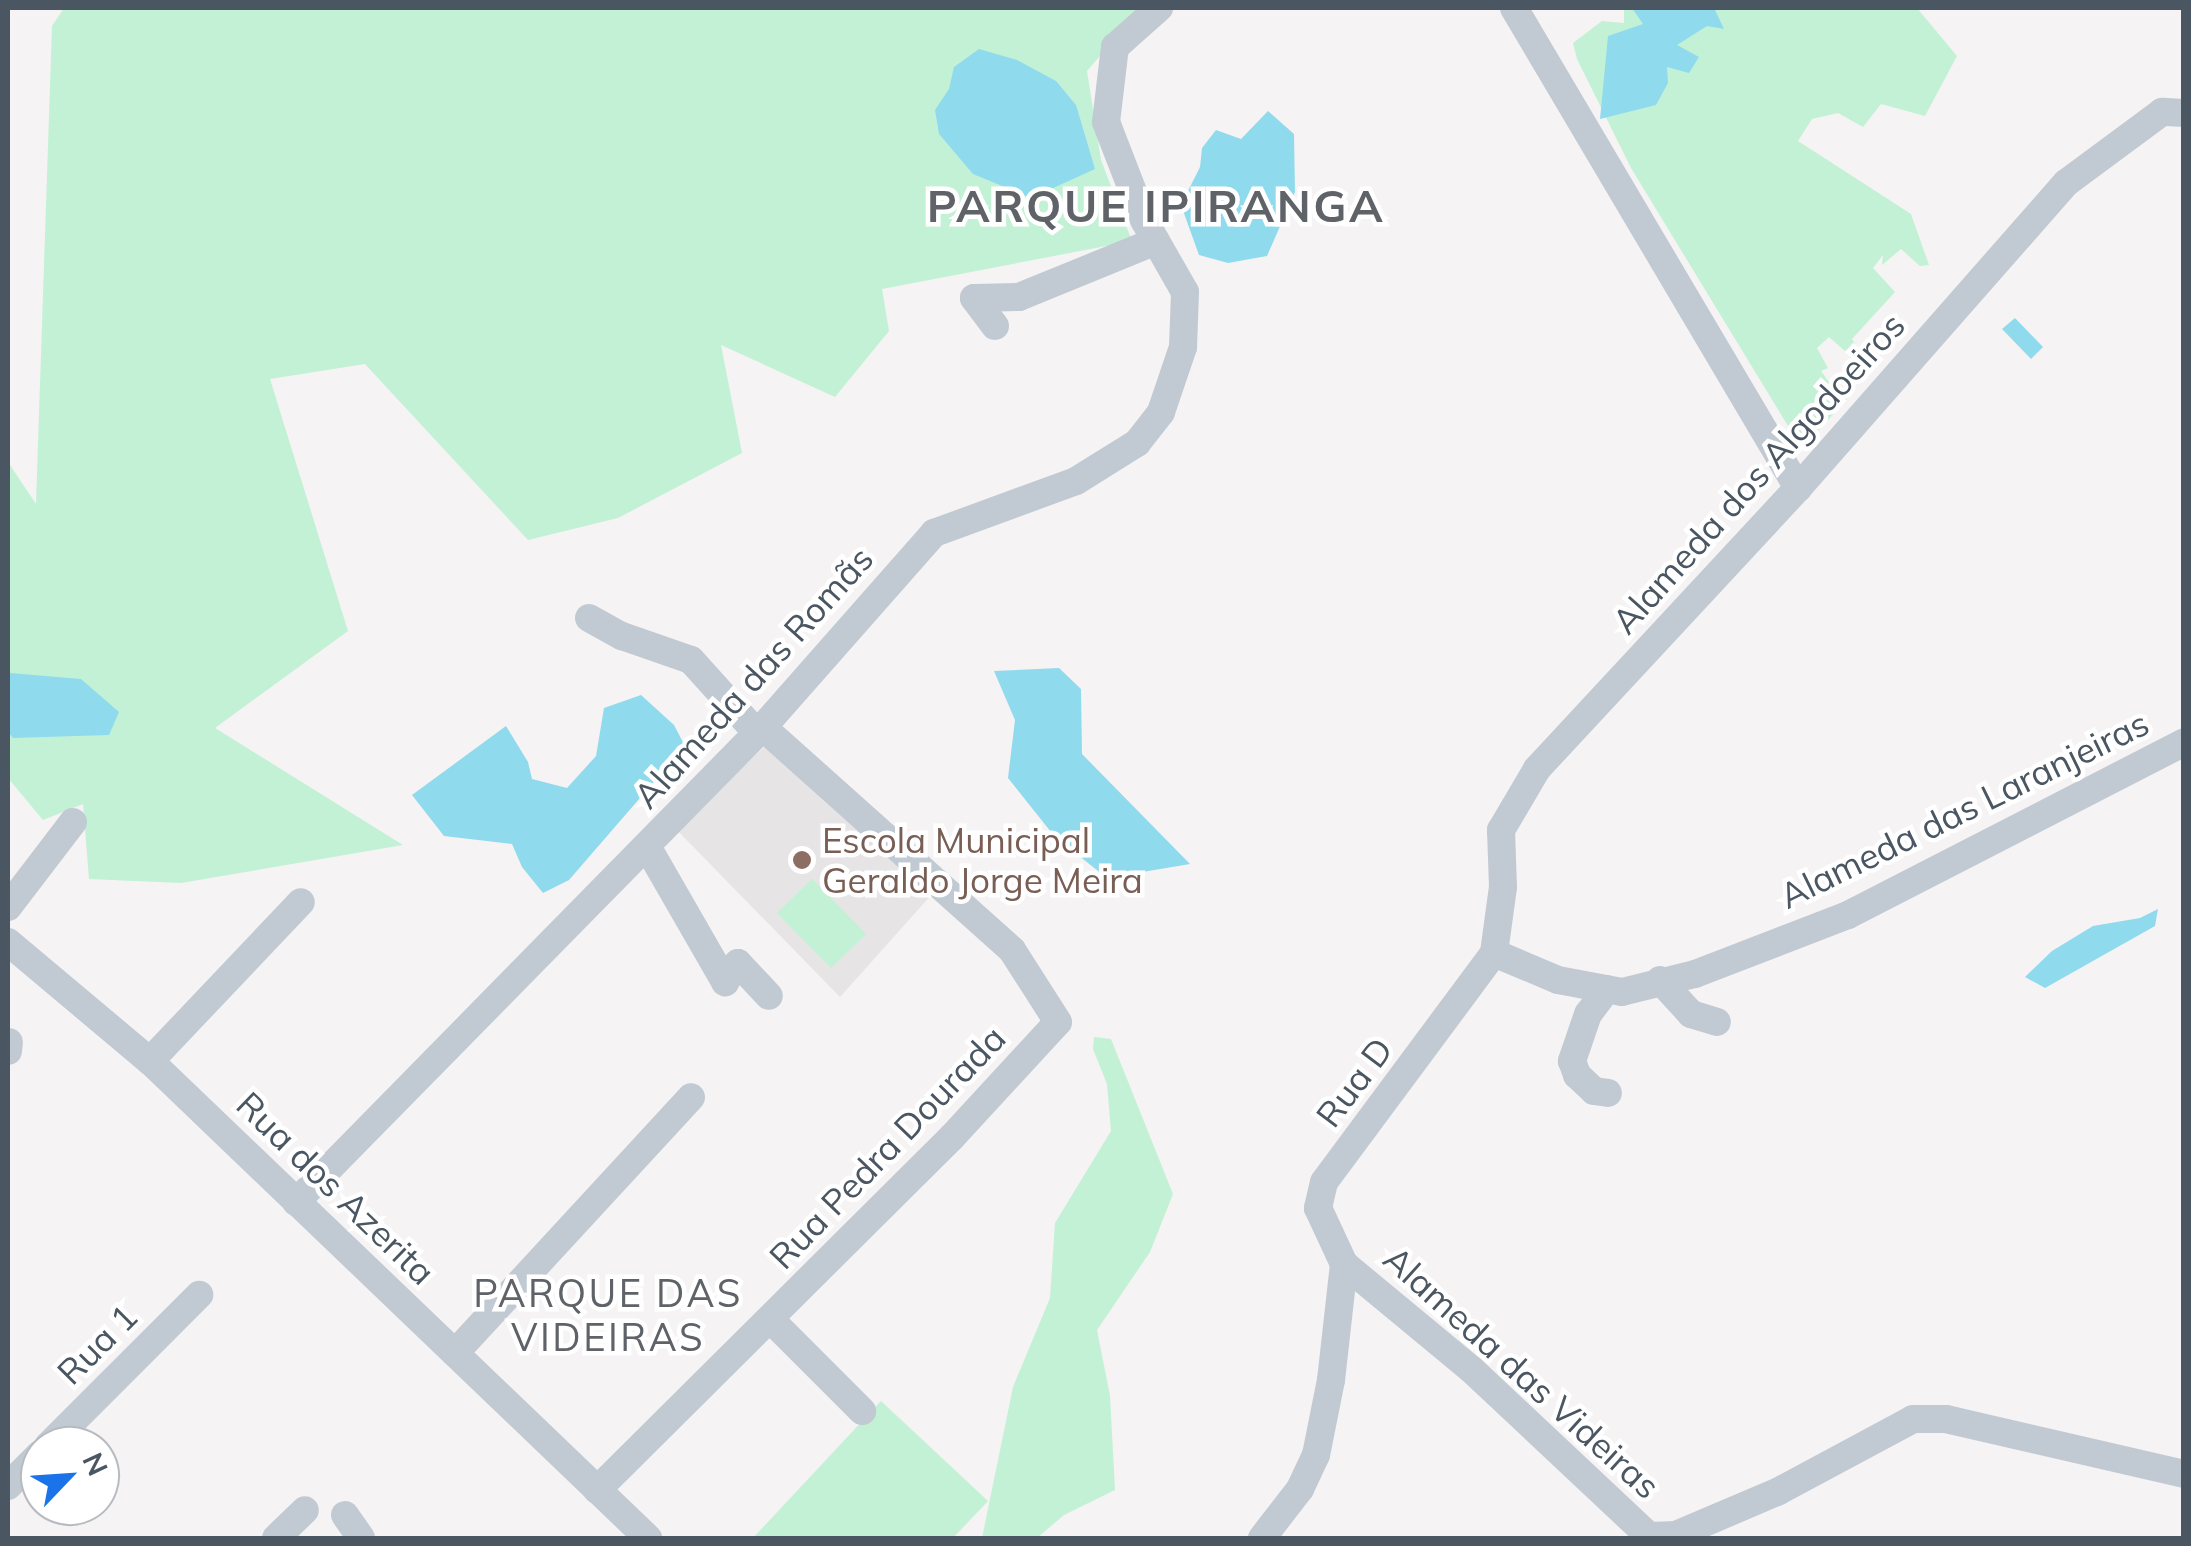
<!DOCTYPE html>
<meta charset="utf-8">
<style>
body{margin:0}
#map{position:relative;width:2191px;height:1546px;overflow:hidden;background:#f5f3f3;font-family:Mulish,sans-serif}
div>[style]{position:absolute}
.education>*{inset:0;background:#e6e4e5}
.green>*{inset:0;background:#c3f1d5}
.water>*{inset:0;background:#90daee}
.minor>*{height:28px;margin:-14px;padding:0 14px;transform-origin:14px;border-radius:14px;background:#c1cad2}
.dots>*{width:28px;height:28px;translate:-50% -50%;box-sizing:border-box;border:5px solid #fff;border-radius:50%}
span{translate:-50% -50%;white-space:nowrap;text-align:center;line-height:1.15;-webkit-text-stroke:9px #fff;paint-order:stroke}
.street-label{font-size:35px;color:#4a5661}
.education-label{font-size:35px;color:#785e54}
.left{translate:0 -50%;text-align:left}
.neighbourhood-label{font-size:38px;color:#5f6368;letter-spacing:2.5px}
.district-label{font-size:45px;color:#5f6368;font-weight:700;letter-spacing:2.5px}
.frame{position:absolute;inset:0;border:10px solid #4a5661;pointer-events:none}
.north{position:absolute;left:20px;top:1426px;width:100px;height:100px;box-sizing:border-box;background:#fff;border:2px solid #b7bbc0;border-radius:50%;rotate:65deg;font-size:28px;font-weight:700;line-height:40px;text-align:center;color:#4a5661}
.north::after{content:'';display:block;margin:auto;width:35px;height:45px;background:#1a73e8;clip-path:polygon(50% 0,100% 100%,50% 72%,0 100%)}
</style>
<div id="map">
<div class="education">
<div style="clip-path:polygon(769px 743px,933px 893px,840px 997px,675px 828px)"></div>
</div>
<div class="green">
<div style="clip-path:polygon(64px 8px,1141px 8px,1087px 71px,1101px 160px,1132px 241px,882px 289px,889px 331px,835px 397px,721px 345px,742px 453px,618px 518px,528px 540px,365px 364px,270px 379px,348px 631px,215px 728px,403px 845px,181px 883px,89px 879px,83px 804px,43px 820px,8px 778px,8px 462px,36px 504px,52px 26px)"></div>
<div style="clip-path:polygon(1624px 8px,1917px 8px,1957px 56px,1925px 116px,1881px 104px,1863px 127px,1838px 113px,1812px 119px,1798px 141px,1911px 214px,1929px 265px,1920px 266px,1901px 249px,1882px 265px,1883px 255px,1873px 268px,1895px 292px,1852px 339px,1855px 344px,1845px 351px,1829px 337px,1817px 348px,1828px 368px,1821px 371px,1828px 381px,1853px 392px,1802px 449px,1631px 168px,1577px 59px,1573px 43px,1602px 21px,1624px 23px)"></div>
<div style="clip-path:polygon(812px 879px,866px 934px,831px 968px,777px 913px)"></div>
<div style="clip-path:polygon(1094px 1037px,1111px 1039px,1173px 1194px,1150px 1252px,1097px 1330px,1110px 1396px,1115px 1490px,1064px 1515px,1037px 1538px,982px 1538px,1013px 1387px,1050px 1298px,1055px 1223px,1111px 1131px,1107px 1084px,1093px 1049px)"></div>
<div style="clip-path:polygon(881px 1401px,988px 1501px,953px 1538px,753px 1538px)"></div>
</div>
<div class="water">
<div style="clip-path:polygon(1632px 8px,1714px 8px,1724px 29px,1707px 26px,1677px 45px,1699px 57px,1689px 73px,1667px 67px,1668px 83px,1656px 105px,1600px 119px,1608px 36px,1643px 24px)"></div>
<div style="clip-path:polygon(979px 49px,1017px 60px,1056px 81px,1076px 105px,1095px 169px,1031px 198px,973px 174px,939px 134px,935px 110px,949px 89px,954px 67px)"></div>
<div style="clip-path:polygon(1268px 111px,1294px 134px,1295px 192px,1267px 256px,1228px 263px,1199px 255px,1181px 205px,1200px 167px,1202px 148px,1216px 130px,1241px 139px)"></div>
<div style="clip-path:polygon(2015px 318px,2043px 347px,2031px 359px,2002px 329px)"></div>
<div style="clip-path:polygon(1059px 668px,1081px 689px,1082px 754px,1190px 864px,1107px 878px,1055px 837px,1008px 778px,1015px 720px,994px 671px)"></div>
<div style="clip-path:polygon(10px 673px,81px 679px,119px 712px,109px 735px,13px 738px,8px 732px)"></div>
<div style="clip-path:polygon(641px 695px,674px 725px,685px 746px,569px 880px,543px 893px,522px 867px,512px 844px,444px 836px,412px 795px,506px 726px,528px 762px,532px 779px,567px 788px,596px 756px,604px 708px)"></div>
<div style="clip-path:polygon(2158px 909px,2155px 926px,2045px 988px,2025px 977px,2052px 951px,2093px 926px,2140px 918px)"></div>
</div>
<div class="minor">
<div style="left:1514px;top:8px;width:558px;rotate:59.39deg"></div>
<div style="left:2184px;top:113px;width:22px;rotate:-177deg"></div>
<div style="left:2162px;top:112px;width:119px;rotate:143.5deg"></div>
<div style="left:2066px;top:183px;width:406px;rotate:131.3deg"></div>
<div style="left:1798px;top:488px;width:384px;rotate:132.9deg"></div>
<div style="left:1537px;top:769px;width:71px;rotate:120.5deg"></div>
<div style="left:1501px;top:830px;width:57px;rotate:88deg"></div>
<div style="left:1503px;top:887px;width:67px;rotate:97.8deg"></div>
<div style="left:1494px;top:953px;width:285px;rotate:126.6deg"></div>
<div style="left:1324px;top:1182px;width:27px;rotate:103deg"></div>
<div style="left:1318px;top:1208px;width:62px;rotate:65.1deg"></div>
<div style="left:1344px;top:1264px;width:165px;rotate:39.6deg"></div>
<div style="left:1471px;top:1369px;width:244px;rotate:43.2deg"></div>
<div style="left:1649px;top:1536px;width:27px;rotate:-2deg"></div>
<div style="left:1676px;top:1535px;width:112px;rotate:-23.1deg"></div>
<div style="left:1779px;top:1491px;width:152px;rotate:-28.2deg"></div>
<div style="left:1913px;top:1419px;width:33px"></div>
<div style="left:1946px;top:1419px;width:244px;rotate:13deg"></div>
<div style="left:995px;top:326px;width:35px;rotate:-127deg"></div>
<div style="left:974px;top:298px;width:45px;rotate:-1.3deg"></div>
<div style="left:1019px;top:297px;width:148px;rotate:-22.2deg"></div>
<div style="left:589px;top:618px;width:38px;rotate:29deg"></div>
<div style="left:622px;top:636px;width:73px;rotate:19.2deg"></div>
<div style="left:691px;top:660px;width:97px;rotate:47.9deg"></div>
<div style="left:648px;top:848px;width:155px;rotate:60.1deg"></div>
<div style="left:725px;top:982px;width:23px;rotate:-56deg"></div>
<div style="left:738px;top:963px;width:45px;rotate:46.8deg"></div>
<div style="left:8px;top:907px;width:107px;rotate:-52.6deg"></div>
<div style="left:8px;top:942px;width:185px;rotate:40deg"></div>
<div style="left:150px;top:1061px;width:690px;rotate:43.77deg"></div>
<div style="left:1494px;top:953px;width:69px;rotate:22.9deg"></div>
<div style="left:1558px;top:980px;width:65px;rotate:10.6deg"></div>
<div style="left:1622px;top:992px;width:75px;rotate:-13.9deg"></div>
<div style="left:1695px;top:974px;width:164px;rotate:-21.1deg"></div>
<div style="left:1848px;top:915px;width:378px;rotate:-27.2deg"></div>
<div style="left:1660px;top:980px;width:46px;rotate:47.6deg"></div>
<div style="left:1691px;top:1014px;width:27px;rotate:17deg"></div>
<div style="left:1607px;top:989px;width:31px;rotate:127deg"></div>
<div style="left:1588px;top:1014px;width:50px;rotate:108.8deg"></div>
<div style="left:1572px;top:1061px;width:15px;rotate:70deg"></div>
<div style="left:1577px;top:1075px;width:23px;rotate:43deg"></div>
<div style="left:1594px;top:1091px;width:14px;rotate:8deg"></div>
<div style="left:8px;top:1051px;width:9px;rotate:-84deg"></div>
<div style="left:150px;top:1061px;width:219px;rotate:-46.5deg"></div>
<div style="left:296px;top:1202px;width:666px;rotate:-45.49deg"></div>
<div style="left:763px;top:727px;width:259px;rotate:-48.6deg"></div>
<div style="left:934px;top:533px;width:151px;rotate:-20.1deg"></div>
<div style="left:1076px;top:481px;width:72px;rotate:-31.9deg"></div>
<div style="left:1137px;top:443px;width:39px;rotate:-52deg"></div>
<div style="left:1161px;top:412px;width:69px;rotate:-71.3deg"></div>
<div style="left:1183px;top:347px;width:55px;rotate:-87.9deg"></div>
<div style="left:1185px;top:292px;width:83px;rotate:-119.7deg"></div>
<div style="left:1144px;top:220px;width:105px;rotate:-111.2deg"></div>
<div style="left:1106px;top:122px;width:76px;rotate:-83.2deg"></div>
<div style="left:1115px;top:47px;width:59px;rotate:-41.6deg"></div>
<div style="left:771px;top:1320px;width:129px;rotate:45deg"></div>
<div style="left:455px;top:1353px;width:348px;rotate:-47.3deg"></div>
<div style="left:48px;top:1446px;width:214px;rotate:-45deg"></div>
<div style="left:8px;top:1486px;width:45px;rotate:-45deg"></div>
<div style="left:597px;top:1490px;width:501px;rotate:-44.84deg"></div>
<div style="left:952px;top:1137px;width:156px;rotate:-47.3deg"></div>
<div style="left:1058px;top:1022px;width:85px;rotate:-122.6deg"></div>
<div style="left:1012px;top:950px;width:334px;rotate:-138.2deg"></div>
<div style="left:345px;top:1515px;width:28px;rotate:55deg"></div>
<div style="left:276px;top:1538px;width:40px;rotate:-44deg"></div>
<div style="left:1262px;top:1538px;width:62px;rotate:-52.2deg"></div>
<div style="left:1300px;top:1489px;width:38px;rotate:-65deg"></div>
<div style="left:1316px;top:1455px;width:76px;rotate:-78.7deg"></div>
<div style="left:1331px;top:1380px;width:117px;rotate:-83.6deg"></div>
</div>
<div class="dots">
<div style="left:802px;top:860px;background:#8d6e63"></div>
</div>
<div class="street-label">
<span style="left:1758px;top:473px;rotate:-48deg">Alameda dos Algodoeiros</span>
<span style="left:753px;top:677px;rotate:-48deg">Alameda das Romãs</span>
<span style="left:1964px;top:809px;rotate:-26deg">Alameda das Laranjeiras</span>
<span style="left:1354px;top:1082px;rotate:-53deg">Rua D</span>
<span style="left:887px;top:1147px;rotate:-46deg">Rua Pedra Dourada</span>
<span style="left:336px;top:1188px;rotate:44deg">Rua dos Azerita</span>
<span style="left:97px;top:1344px;rotate:-45deg">Rua 1</span>
<span style="left:1522px;top:1372px;rotate:42deg">Alameda das Videiras</span>
</div>
<div class="education-label">
<span class="left" style="left:822px;top:860px">Escola Municipal<br>Geraldo Jorge Meira</span>
</div>
<div class="neighbourhood-label">
<span style="left:608px;top:1316px">PARQUE DAS<br>VIDEIRAS</span>
</div>
<div class="district-label">
<span style="left:1156px;top:206px">PARQUE IPIRANGA</span>
</div>
<div class="frame"></div>
<div class="north">N</div>
</div>
